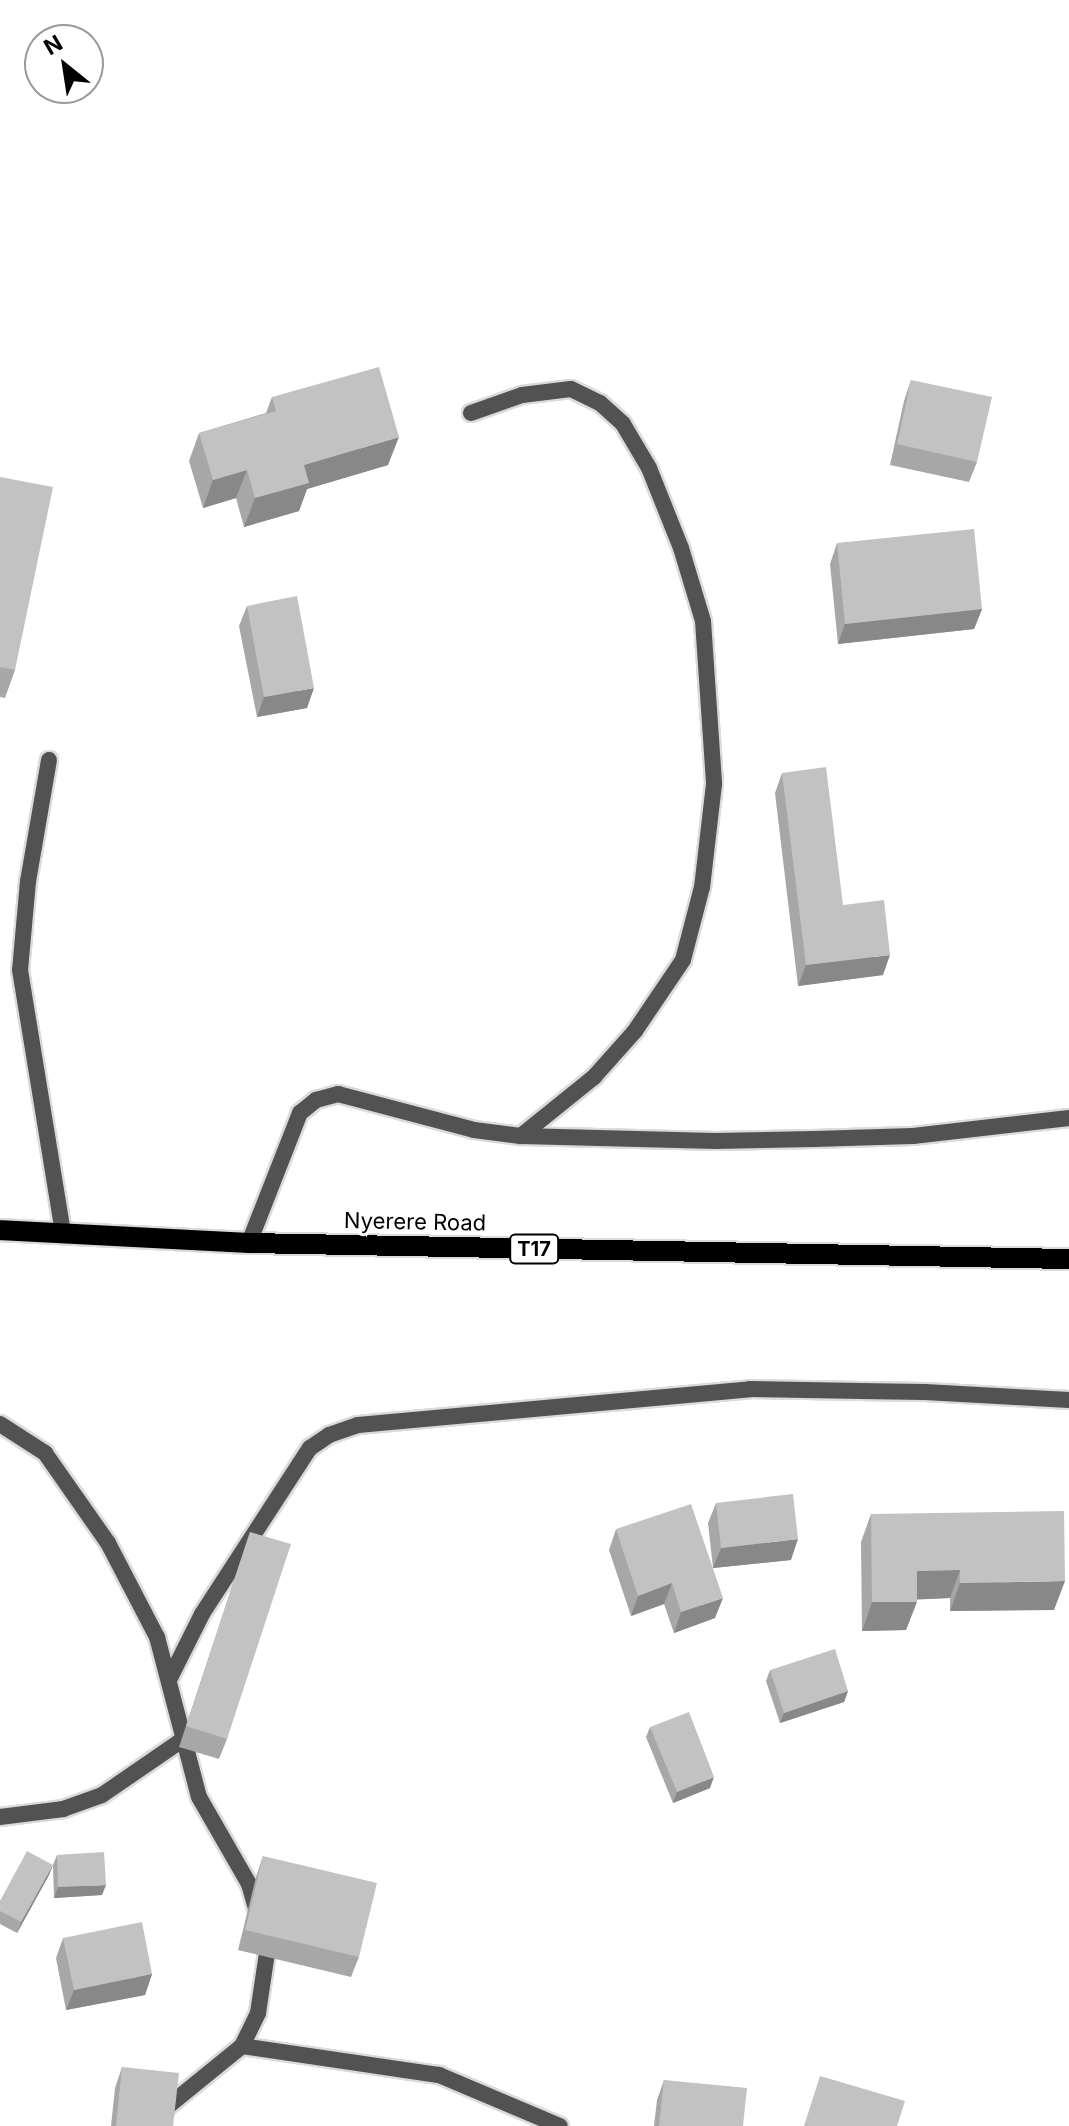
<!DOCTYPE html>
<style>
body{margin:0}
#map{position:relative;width:1069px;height:2126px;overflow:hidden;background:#fff;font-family:Inter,sans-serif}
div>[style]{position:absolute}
.roads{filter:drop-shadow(2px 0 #dbdbdb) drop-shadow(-2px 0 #dbdbdb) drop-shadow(0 2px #dbdbdb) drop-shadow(0 -2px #dbdbdb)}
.street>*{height:16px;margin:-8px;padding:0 8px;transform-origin:8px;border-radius:8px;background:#525252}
.primary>*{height:20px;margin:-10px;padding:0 10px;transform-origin:10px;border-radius:10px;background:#000}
.wall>*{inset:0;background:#a7a7a7}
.shaded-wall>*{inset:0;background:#888}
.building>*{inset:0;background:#c2c2c2}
span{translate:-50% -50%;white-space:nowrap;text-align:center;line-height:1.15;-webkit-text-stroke:6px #fff;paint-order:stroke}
.shield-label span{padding:2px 6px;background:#fff;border:2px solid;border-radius:6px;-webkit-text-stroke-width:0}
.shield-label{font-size:20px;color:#000;font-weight:700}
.street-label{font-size:22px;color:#000}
.north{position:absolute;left:24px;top:24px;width:80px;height:80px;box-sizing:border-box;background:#fff;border:2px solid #999;border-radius:50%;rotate:330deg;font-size:22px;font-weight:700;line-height:32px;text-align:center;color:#000}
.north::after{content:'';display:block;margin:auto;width:28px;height:36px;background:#000;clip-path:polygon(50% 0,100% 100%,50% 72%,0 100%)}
</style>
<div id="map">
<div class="roads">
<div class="street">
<div style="left:471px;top:413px;width:54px;rotate:-19.4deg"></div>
<div style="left:522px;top:395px;width:49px;rotate:-7deg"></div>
<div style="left:571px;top:389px;width:32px;rotate:26deg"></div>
<div style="left:600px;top:403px;width:31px;rotate:42deg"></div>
<div style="left:623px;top:424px;width:51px;rotate:59.4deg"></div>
<div style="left:649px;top:468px;width:86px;rotate:68.2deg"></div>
<div style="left:681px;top:548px;width:76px;rotate:73.2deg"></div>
<div style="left:703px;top:621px;width:163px;rotate:86.1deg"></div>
<div style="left:714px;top:784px;width:104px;rotate:96.6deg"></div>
<div style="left:702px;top:887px;width:75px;rotate:104.6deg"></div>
<div style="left:683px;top:960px;width:86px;rotate:124.1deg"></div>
<div style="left:635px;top:1031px;width:62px;rotate:131.7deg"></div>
<div style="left:594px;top:1077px;width:94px;rotate:141.1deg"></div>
<div style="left:49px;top:760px;width:123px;rotate:99.8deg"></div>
<div style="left:28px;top:881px;width:89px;rotate:95.1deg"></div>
<div style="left:20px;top:970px;width:267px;rotate:80.7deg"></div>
<div style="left:249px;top:1243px;width:140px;rotate:-68.6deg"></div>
<div style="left:300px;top:1113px;width:21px;rotate:-39deg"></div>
<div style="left:316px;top:1100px;width:23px;rotate:-15deg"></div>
<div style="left:338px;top:1094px;width:141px;rotate:14.8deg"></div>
<div style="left:474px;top:1130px;width:47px;rotate:7.3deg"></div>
<div style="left:521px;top:1136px;width:194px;rotate:1.5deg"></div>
<div style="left:715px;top:1141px;width:99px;rotate:-1.2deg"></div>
<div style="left:814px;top:1139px;width:99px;rotate:-1.7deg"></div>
<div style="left:913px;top:1136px;width:157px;rotate:-6.6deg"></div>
<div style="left:0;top:1424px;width:54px;rotate:32.8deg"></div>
<div style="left:45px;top:1453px;width:110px;rotate:55deg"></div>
<div style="left:108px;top:1543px;width:106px;rotate:62.5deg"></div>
<div style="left:157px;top:1637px;width:165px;rotate:75.3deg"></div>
<div style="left:199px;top:1797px;width:100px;rotate:60.1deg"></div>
<div style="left:249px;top:1884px;width:29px;rotate:74deg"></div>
<div style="left:169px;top:1680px;width:74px;rotate:-63.4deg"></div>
<div style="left:202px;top:1614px;width:198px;rotate:-57deg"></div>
<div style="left:310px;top:1448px;width:23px;rotate:-34deg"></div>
<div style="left:329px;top:1435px;width:31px;rotate:-19deg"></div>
<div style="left:358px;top:1425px;width:394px;rotate:-5.2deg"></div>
<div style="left:750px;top:1389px;width:175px;rotate:1deg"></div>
<div style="left:925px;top:1392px;width:144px;rotate:3.2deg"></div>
<div style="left:0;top:1817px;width:64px;rotate:-7.2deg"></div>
<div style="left:63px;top:1809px;width:41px;rotate:-19.7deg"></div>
<div style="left:102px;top:1795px;width:101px;rotate:-34.5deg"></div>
<div style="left:242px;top:2046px;width:199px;rotate:8.4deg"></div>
<div style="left:439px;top:2075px;width:131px;rotate:22.9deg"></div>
<div style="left:158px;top:2126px;width:21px;rotate:-65deg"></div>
<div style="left:167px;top:2107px;width:97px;rotate:-39.1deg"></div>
<div style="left:242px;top:2046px;width:37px;rotate:-64deg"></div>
<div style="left:258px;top:2013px;width:68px;rotate:-81.5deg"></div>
<div style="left:268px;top:1946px;width:9px;rotate:-111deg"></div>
</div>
<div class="primary">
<div style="left:0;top:1230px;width:249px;rotate:3deg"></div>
<div style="left:249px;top:1243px;width:820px;rotate:1.12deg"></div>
</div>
</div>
<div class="wall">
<div style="clip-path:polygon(911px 380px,977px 462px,969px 482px,890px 465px,904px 401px)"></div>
<div style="clip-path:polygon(272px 397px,388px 465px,307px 489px,299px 511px,244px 527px,236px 498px,203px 508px,189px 461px,199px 433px,266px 413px)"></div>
<div style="clip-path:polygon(0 477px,15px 670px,5px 698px,0 697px)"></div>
<div style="clip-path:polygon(837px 543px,982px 609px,974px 629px,838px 644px,830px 564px)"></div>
<div style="clip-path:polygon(247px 606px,307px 708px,257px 717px,239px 626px)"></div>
<div style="clip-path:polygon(782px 773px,843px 905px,883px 975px,798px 986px,775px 793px)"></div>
<div style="clip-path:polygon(716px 1503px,791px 1560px,713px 1568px,708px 1523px)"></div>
<div style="clip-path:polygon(871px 1514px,1054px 1610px,950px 1611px,950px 1598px,917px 1599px,906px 1630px,862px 1631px,861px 1542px)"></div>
<div style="clip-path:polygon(616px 1529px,715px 1618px,674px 1633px,664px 1604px,631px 1616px,609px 1550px)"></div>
<div style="clip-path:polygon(250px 1532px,227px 1739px,219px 1759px,179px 1747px)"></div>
<div style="clip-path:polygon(770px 1670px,848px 1691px,844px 1702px,780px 1723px,766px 1681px)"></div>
<div style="clip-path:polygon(650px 1727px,710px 1788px,673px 1803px,646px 1737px)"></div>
<div style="clip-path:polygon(57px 1855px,102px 1895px,54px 1898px,53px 1865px)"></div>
<div style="clip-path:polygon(263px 1856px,359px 1957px,351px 1977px,238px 1950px,256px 1877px)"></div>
<div style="clip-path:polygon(53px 1865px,49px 1875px,17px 1933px,0 1924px,0 1901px)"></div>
<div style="clip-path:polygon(63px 1938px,152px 1974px,145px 1995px,66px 2010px,56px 1958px)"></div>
<div style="clip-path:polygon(122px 2067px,173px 2126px,111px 2126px,115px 2088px)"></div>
<div style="clip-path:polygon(664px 2080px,743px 2126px,654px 2126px,657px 2100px)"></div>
</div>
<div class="shaded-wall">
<div style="clip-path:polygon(399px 437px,388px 465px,307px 489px,299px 511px,244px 527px,255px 498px,304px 465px)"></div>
<div style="clip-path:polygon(247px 470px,236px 498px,203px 508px,213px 480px)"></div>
<div style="clip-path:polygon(982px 609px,974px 629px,838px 644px,845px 624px)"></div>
<div style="clip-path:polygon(314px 688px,307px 708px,257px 717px,264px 697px)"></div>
<div style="clip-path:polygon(890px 955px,883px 975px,798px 986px,806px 965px)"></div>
<div style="clip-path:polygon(798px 1539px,791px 1560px,713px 1568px,721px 1548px)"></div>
<div style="clip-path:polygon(960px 1570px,950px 1598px,907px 1600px,917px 1571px)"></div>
<div style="clip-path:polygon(1065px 1581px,1054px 1610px,950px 1611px,960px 1583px)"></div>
<div style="clip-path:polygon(672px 1583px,664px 1604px,631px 1616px,638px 1596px)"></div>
<div style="clip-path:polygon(723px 1598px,715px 1618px,674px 1633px,681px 1612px)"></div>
<div style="clip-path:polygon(872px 1602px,917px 1602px,906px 1630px,862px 1631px)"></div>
<div style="clip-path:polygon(848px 1691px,844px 1702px,780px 1723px,784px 1713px)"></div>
<div style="clip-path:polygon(714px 1777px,710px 1788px,673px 1803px,677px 1792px)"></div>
<div style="clip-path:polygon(53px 1865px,49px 1875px,17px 1933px,21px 1922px)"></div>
<div style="clip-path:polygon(106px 1885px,102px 1895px,54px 1898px,58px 1887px)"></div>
<div style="clip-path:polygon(152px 1974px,145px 1995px,66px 2010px,74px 1990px)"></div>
</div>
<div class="building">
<div style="clip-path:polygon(379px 367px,399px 437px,304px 465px,309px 483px,255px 498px,247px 470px,213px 480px,199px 433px,276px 411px,272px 397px)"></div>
<div style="clip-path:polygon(911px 380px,992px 397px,977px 462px,897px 444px)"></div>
<div style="clip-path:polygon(0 477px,53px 487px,15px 670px,0 667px)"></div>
<div style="clip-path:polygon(974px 529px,982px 609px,845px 624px,837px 543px)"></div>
<div style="clip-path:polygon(297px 596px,314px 688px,264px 697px,247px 606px)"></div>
<div style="clip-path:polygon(826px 767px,843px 905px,884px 900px,890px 955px,806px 965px,782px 773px)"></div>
<div style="clip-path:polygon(793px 1494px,798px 1539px,721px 1548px,716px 1503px)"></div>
<div style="clip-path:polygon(691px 1504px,723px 1598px,681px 1612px,672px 1583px,638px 1596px,616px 1529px)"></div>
<div style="clip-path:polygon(1064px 1511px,1065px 1581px,960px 1583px,960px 1570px,917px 1571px,917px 1602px,872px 1602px,871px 1514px)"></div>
<div style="clip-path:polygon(250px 1532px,291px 1544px,227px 1739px,186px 1726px)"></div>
<div style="clip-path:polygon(835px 1649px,848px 1691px,784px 1713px,770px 1670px)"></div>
<div style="clip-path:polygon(689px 1712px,714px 1777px,677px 1792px,650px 1727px)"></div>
<div style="clip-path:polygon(27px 1851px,53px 1865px,21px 1922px,0 1911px,0 1901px)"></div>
<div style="clip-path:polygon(104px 1852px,106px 1885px,58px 1887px,57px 1855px)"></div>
<div style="clip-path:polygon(263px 1856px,377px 1883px,359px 1957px,245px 1930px)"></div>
<div style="clip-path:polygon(142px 1922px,152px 1974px,74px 1990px,63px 1938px)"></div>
<div style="clip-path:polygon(122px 2067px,179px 2073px,173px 2126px,116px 2126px)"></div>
<div style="clip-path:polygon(820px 2076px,905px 2101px,897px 2126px,804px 2126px)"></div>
<div style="clip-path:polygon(664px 2080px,747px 2088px,743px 2126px,659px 2126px)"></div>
</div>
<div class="shield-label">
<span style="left:534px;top:1249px">T17</span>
</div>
<div class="street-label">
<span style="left:415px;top:1222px;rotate:1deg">Nyerere Road</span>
</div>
<div class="north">N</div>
</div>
